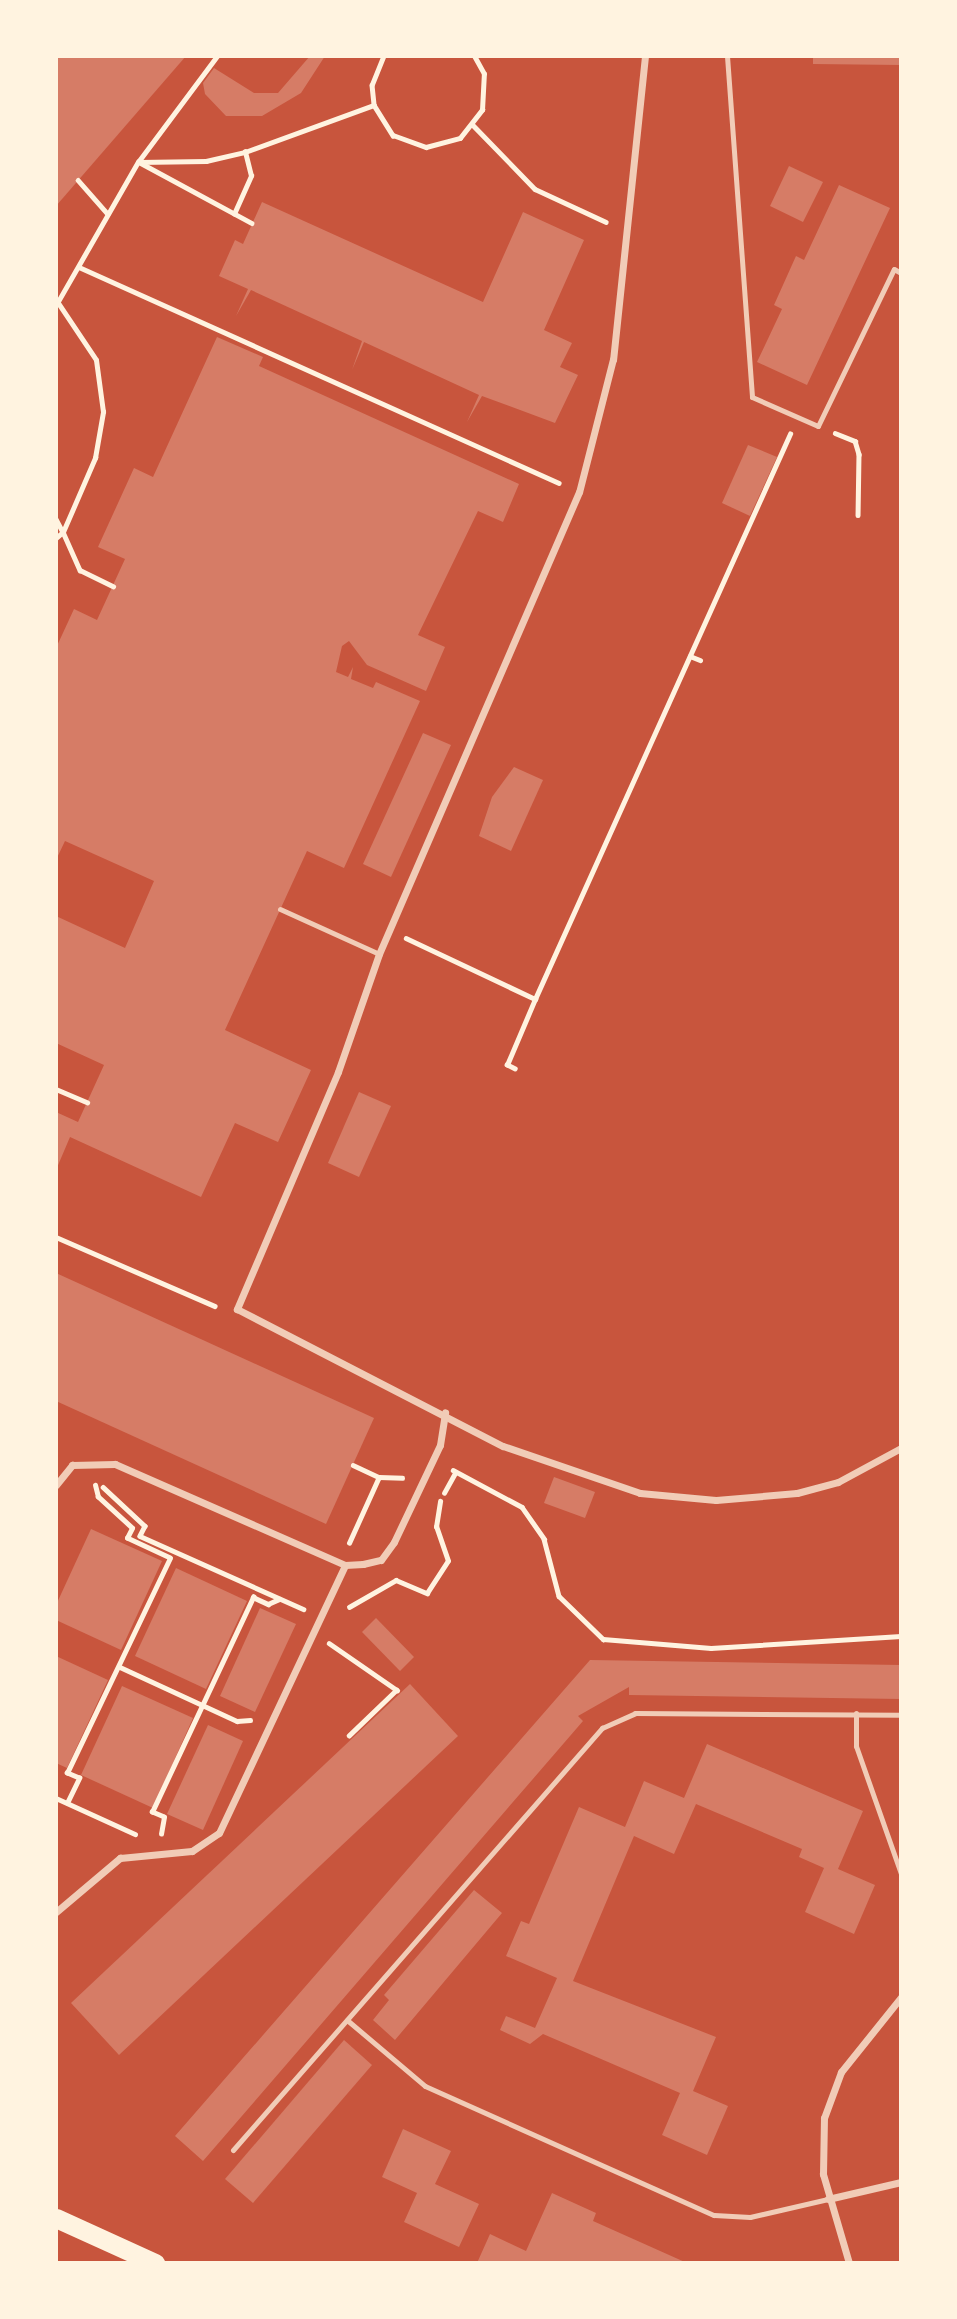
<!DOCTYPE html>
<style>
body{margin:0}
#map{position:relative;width:957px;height:2319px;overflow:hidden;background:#c8553d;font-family:"Exo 2",sans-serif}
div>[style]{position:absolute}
.building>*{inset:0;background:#d67c66}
.path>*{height:4.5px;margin:-2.25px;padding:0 2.25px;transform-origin:2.25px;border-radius:2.25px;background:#fff3e0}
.service>*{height:5px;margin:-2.5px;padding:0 2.5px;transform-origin:2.5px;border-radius:2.5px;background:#f1ccb7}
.minor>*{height:7px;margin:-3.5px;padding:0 3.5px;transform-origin:3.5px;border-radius:3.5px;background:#f1ccb7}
.trunk>*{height:19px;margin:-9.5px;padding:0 9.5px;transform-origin:9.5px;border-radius:9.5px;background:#fff3e0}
span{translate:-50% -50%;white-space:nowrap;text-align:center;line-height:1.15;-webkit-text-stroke:7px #fff3e0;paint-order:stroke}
.frame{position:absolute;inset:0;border:58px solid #fff3e0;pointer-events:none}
</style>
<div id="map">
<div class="building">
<div style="clip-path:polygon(57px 56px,186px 56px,56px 206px,56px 57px)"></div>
<div style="clip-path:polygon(310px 56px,325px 56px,301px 93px,262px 116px,226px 116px,205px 94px,203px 83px,214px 68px,254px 93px,278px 93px)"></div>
<div style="clip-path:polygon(813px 56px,901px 56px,901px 65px,813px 64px)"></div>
<div style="clip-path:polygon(789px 166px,823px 182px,803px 222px,770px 206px)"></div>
<div style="clip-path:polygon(839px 185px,890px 208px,807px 385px,757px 362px,782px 309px,774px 305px,796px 256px,804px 260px)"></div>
<div style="clip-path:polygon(262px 202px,483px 302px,523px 212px,584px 240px,544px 330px,572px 343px,560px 367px,578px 375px,555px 423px,482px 396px,467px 422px,479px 395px,364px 342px,352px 370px,362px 341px,251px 290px,236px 316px,248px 289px,219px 276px,235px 240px,243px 244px)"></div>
<div style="clip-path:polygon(217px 337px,263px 357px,259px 366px,519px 484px,503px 522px,478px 511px,418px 635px,445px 647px,426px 691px,367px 665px,349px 641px,342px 646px,336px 672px,348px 677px,353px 667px,351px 679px,373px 688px,376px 682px,420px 701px,344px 868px,307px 851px,225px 1030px,311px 1070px,278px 1142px,235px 1123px,201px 1197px,70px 1137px,56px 1170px,56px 1112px,78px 1122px,104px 1065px,56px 1043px,56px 916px,125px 948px,154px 881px,65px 841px,56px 860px,56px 648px,74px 609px,97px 620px,125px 559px,98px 547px,134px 468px,153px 477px)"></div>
<div style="clip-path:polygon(748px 445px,777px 457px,750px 516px,722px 503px)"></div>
<div style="clip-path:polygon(423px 733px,451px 745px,391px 877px,363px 864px)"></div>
<div style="clip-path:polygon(514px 767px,543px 780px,511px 851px,479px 836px,492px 797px)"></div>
<div style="clip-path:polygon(359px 1092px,391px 1106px,359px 1177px,328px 1163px)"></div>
<div style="clip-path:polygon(56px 1273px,374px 1418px,326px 1524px,56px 1401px)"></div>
<div style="clip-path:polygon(554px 1477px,595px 1492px,585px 1518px,544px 1503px)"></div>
<div style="clip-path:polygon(91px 1529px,162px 1561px,121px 1650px,56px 1620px,56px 1605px)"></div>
<div style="clip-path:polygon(176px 1568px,247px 1601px,206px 1689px,135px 1656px)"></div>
<div style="clip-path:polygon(260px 1608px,296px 1624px,255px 1712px,220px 1696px)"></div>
<div style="clip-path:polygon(376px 1618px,414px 1657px,400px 1671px,362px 1632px)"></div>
<div style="clip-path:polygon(56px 1656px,108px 1680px,67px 1768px,56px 1763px)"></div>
<div style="clip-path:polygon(590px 1660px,901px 1665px,901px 1699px,629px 1695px,629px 1687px,578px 1716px,583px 1721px,203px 2161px,175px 2136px)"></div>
<div style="clip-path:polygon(410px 1684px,458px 1736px,119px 2055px,71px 2003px)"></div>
<div style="clip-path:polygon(122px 1686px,193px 1718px,153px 1808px,81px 1775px)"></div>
<div style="clip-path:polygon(208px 1725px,243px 1741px,203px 1830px,167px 1814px)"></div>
<div style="clip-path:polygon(707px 1744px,863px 1811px,838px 1869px,875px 1885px,854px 1934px,805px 1912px,824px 1868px,799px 1857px,802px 1849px,696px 1804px,674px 1854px,634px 1836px,573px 1981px,716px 2037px,693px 2091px,728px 2106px,707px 2155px,662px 2135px,680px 2093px,543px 2034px,530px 2044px,500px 2030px,506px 2016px,535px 2028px,557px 1978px,506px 1956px,521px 1921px,529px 1924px,579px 1807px,625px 1827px,644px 1781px,684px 1798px)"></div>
<div style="clip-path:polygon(474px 1890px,502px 1913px,395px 2040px,373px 2020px,389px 2000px,384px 1995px)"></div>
<div style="clip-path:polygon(344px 2040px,372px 2065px,253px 2203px,225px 2179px)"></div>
<div style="clip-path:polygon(403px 2129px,451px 2151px,435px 2184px,479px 2204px,459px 2247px,404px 2222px,417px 2193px,382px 2177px)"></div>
<div style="clip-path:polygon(552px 2193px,596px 2213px,593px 2221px,687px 2263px,477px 2263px,490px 2234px,526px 2251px)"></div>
</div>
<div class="path">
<div style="left:384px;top:56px;width:31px;rotate:112deg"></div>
<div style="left:372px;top:85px;width:20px;rotate:84deg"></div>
<div style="left:374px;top:105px;width:36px;rotate:58deg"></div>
<div style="left:393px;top:135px;width:35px;rotate:20deg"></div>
<div style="left:426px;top:147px;width:35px;rotate:-15deg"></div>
<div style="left:460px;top:138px;width:36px;rotate:-52deg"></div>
<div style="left:482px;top:110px;width:36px;rotate:-87deg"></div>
<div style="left:484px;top:74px;width:21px;rotate:-119deg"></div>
<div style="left:473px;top:125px;width:89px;rotate:45.9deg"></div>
<div style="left:535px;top:189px;width:78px;rotate:24.9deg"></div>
<div style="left:139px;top:162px;width:67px;rotate:-0.9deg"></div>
<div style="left:206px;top:161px;width:40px;rotate:-13deg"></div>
<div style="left:245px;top:152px;width:137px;rotate:-20deg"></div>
<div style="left:139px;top:162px;width:128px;rotate:28.4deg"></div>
<div style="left:78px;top:180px;width:45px;rotate:48.6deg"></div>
<div style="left:234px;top:214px;width:42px;rotate:-65.9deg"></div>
<div style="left:251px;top:176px;width:25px;rotate:-104deg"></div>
<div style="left:79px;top:267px;width:526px;rotate:24.23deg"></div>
<div style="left:56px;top:305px;width:165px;rotate:-60.2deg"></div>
<div style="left:138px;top:162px;width:132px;rotate:-53.3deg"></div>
<div style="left:835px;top:433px;width:22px;rotate:22deg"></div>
<div style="left:855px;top:441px;width:14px;rotate:73deg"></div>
<div style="left:859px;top:454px;width:61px;rotate:90.9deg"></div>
<div style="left:56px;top:519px;width:15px;rotate:62deg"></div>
<div style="left:63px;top:532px;width:81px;rotate:-66.6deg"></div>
<div style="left:95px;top:458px;width:47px;rotate:-80.1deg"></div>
<div style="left:103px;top:412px;width:52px;rotate:-97.7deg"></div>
<div style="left:96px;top:360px;width:69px;rotate:-123.7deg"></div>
<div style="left:56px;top:538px;width:9px;rotate:-41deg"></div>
<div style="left:63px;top:532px;width:42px;rotate:65.9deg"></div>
<div style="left:80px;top:570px;width:37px;rotate:26deg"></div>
<div style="left:690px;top:656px;width:11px;rotate:22deg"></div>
<div style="left:406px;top:938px;width:143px;rotate:25.3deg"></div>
<div style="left:515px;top:1069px;width:9px;rotate:-153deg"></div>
<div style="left:507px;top:1065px;width:72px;rotate:-67deg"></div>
<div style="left:535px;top:999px;width:620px;rotate:-65.71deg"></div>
<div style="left:56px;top:1089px;width:34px;rotate:23deg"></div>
<div style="left:56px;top:1237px;width:173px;rotate:23.5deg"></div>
<div style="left:353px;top:1465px;width:29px;rotate:25deg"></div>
<div style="left:453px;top:1470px;width:78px;rotate:28.2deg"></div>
<div style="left:522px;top:1507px;width:39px;rotate:55deg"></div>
<div style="left:544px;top:1539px;width:59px;rotate:75.3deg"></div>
<div style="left:559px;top:1596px;width:62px;rotate:44.3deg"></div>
<div style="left:603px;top:1639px;width:108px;rotate:4.8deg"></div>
<div style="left:711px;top:1648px;width:190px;rotate:-3.6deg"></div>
<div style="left:103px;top:1487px;width:57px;rotate:42.9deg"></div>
<div style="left:145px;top:1526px;width:11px;rotate:117deg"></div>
<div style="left:140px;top:1536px;width:179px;rotate:24.1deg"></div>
<div style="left:444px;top:1493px;width:23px;rotate:-61deg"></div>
<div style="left:349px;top:1543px;width:72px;rotate:-65.6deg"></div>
<div style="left:379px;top:1477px;width:23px;rotate:2deg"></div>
<div style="left:349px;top:1607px;width:54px;rotate:-29.9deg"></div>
<div style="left:396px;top:1580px;width:34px;rotate:23deg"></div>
<div style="left:427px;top:1593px;width:38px;rotate:-57deg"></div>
<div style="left:448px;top:1561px;width:36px;rotate:-109deg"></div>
<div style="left:436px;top:1527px;width:26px;rotate:-81deg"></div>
<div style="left:329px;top:1643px;width:83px;rotate:34.7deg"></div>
<div style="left:397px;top:1690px;width:66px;rotate:136.2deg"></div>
<div style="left:120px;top:1667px;width:129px;rotate:24.8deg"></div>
<div style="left:237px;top:1721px;width:13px;rotate:-4deg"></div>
<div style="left:56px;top:1798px;width:87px;rotate:24.5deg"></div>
<div style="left:67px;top:1803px;width:28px;rotate:-64deg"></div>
<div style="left:79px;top:1778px;width:13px;rotate:-157deg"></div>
<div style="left:67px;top:1773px;width:238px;rotate:-64.4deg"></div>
<div style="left:170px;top:1558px;width:47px;rotate:-155.1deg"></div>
<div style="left:127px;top:1538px;width:11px;rotate:-63deg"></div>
<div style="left:132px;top:1528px;width:46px;rotate:-137.6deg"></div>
<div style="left:98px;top:1497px;width:12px;rotate:-104deg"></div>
<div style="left:161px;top:1834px;width:17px;rotate:-80deg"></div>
<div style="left:164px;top:1817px;width:13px;rotate:-157deg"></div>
<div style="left:152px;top:1812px;width:238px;rotate:-64.8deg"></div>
<div style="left:253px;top:1597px;width:17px;rotate:25deg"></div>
<div style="left:268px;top:1604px;width:12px;rotate:-24deg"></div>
</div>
<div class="service">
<div style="left:727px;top:56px;width:342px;rotate:85.8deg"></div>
<div style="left:752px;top:397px;width:72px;rotate:23.7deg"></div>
<div style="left:818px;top:426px;width:174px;rotate:-64.2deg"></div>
<div style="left:894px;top:269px;width:8px;rotate:30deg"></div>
<div style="left:280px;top:909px;width:109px;rotate:24.4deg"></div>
<div style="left:856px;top:1713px;width:33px;rotate:90deg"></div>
<div style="left:856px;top:1746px;width:136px;rotate:70.6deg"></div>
<div style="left:347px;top:2020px;width:102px;rotate:40.2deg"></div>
<div style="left:425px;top:2086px;width:316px;rotate:24.1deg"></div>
<div style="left:714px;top:2215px;width:36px;rotate:3deg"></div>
<div style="left:750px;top:2217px;width:80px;rotate:-13deg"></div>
<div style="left:233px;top:2150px;width:561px;rotate:-48.83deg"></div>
<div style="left:602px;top:1728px;width:36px;rotate:-24deg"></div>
<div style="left:635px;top:1713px;width:266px;rotate:0.4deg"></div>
</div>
<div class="minor">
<div style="left:645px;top:56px;width:305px;rotate:96deg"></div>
<div style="left:613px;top:359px;width:137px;rotate:104.3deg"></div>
<div style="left:579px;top:492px;width:503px;rotate:113.41deg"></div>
<div style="left:379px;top:954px;width:125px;rotate:109.2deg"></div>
<div style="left:338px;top:1072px;width:258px;rotate:113.1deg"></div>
<div style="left:237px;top:1309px;width:299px;rotate:27.3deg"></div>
<div style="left:503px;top:1446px;width:145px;rotate:18.9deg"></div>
<div style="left:640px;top:1493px;width:76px;rotate:5.3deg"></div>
<div style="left:716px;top:1500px;width:81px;rotate:-4.9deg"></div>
<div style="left:797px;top:1493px;width:42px;rotate:-15deg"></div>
<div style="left:838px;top:1482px;width:72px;rotate:-28.4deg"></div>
<div style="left:56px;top:1485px;width:26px;rotate:-51deg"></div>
<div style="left:72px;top:1465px;width:43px;rotate:-1.3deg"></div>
<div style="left:115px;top:1464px;width:251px;rotate:23.7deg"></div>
<div style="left:345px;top:1565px;width:18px;rotate:-3deg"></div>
<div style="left:363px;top:1564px;width:18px;rotate:-13deg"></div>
<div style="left:381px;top:1560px;width:22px;rotate:-54deg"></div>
<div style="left:394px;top:1542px;width:107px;rotate:-64.6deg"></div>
<div style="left:440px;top:1445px;width:33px;rotate:-81deg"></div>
<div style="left:56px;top:1912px;width:84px;rotate:-40.2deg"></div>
<div style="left:120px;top:1858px;width:72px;rotate:-5.6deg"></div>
<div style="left:192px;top:1851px;width:32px;rotate:-34deg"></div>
<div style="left:219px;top:1833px;width:296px;rotate:-64.8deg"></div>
<div style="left:828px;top:2199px;width:75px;rotate:-13.1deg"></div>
<div style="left:849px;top:2263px;width:93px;rotate:-106.3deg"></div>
<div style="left:823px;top:2174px;width:56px;rotate:-89deg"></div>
<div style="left:824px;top:2118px;width:49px;rotate:-69.7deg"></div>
<div style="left:841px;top:2072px;width:96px;rotate:-51.3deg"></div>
</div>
<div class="trunk">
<div style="left:56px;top:2218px;width:109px;rotate:24.4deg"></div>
</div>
<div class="frame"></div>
</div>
